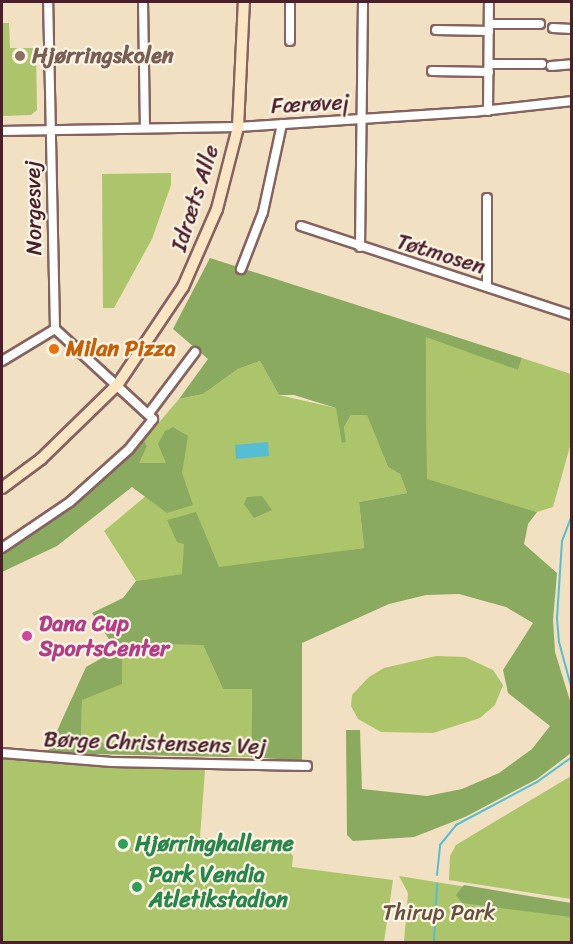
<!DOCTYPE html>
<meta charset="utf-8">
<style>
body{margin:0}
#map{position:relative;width:573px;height:944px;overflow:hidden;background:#f2e0c2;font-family:Sriracha,sans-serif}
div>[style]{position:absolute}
.green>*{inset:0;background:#acc56b}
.forest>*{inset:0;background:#89aa5f}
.water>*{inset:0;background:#56bed3}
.stream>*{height:2px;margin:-1px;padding:0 1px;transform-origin:1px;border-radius:1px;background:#56bed3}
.roads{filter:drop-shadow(2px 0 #856360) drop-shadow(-2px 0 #856360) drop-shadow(0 2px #856360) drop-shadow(0 -2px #856360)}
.street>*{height:8px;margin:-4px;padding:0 4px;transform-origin:4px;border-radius:4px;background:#fff}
.secondary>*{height:10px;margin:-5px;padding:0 5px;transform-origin:5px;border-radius:5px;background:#fbe6c4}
.dots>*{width:16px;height:16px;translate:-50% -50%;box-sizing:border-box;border:3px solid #fcf5e5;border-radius:50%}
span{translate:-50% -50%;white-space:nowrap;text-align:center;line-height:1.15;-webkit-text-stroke:4.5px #fcf5e5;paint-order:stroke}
.education-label{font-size:22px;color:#785e54;font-weight:700}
.left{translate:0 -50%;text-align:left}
.street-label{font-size:22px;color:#4a1f2b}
.food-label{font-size:22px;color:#c56008;font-weight:700}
.hotel-label{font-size:22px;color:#b23c85;font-weight:700}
.leisure-label{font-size:22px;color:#27864d;font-weight:700}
.park-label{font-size:22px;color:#67513e}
.frame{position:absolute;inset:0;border:3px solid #4a1f2b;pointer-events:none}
</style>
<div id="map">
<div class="green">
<div style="clip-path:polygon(2px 23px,9px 23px,10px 48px,36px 48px,37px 110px,31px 115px,2px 116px)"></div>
<div style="clip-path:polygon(171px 173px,171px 185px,152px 239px,114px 308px,103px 308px,102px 174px)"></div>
<div style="clip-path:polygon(426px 336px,518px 370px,522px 358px,571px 374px,571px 443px,553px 507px,537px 512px,427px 480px)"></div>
<div style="clip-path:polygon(260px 361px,279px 395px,336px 408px,346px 442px,344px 427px,351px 415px,367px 414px,388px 467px,400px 474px,407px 493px,359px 502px,364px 548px,136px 581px,104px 531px,147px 495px,138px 461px,147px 446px,144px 440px,179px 399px,203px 394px,238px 369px)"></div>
<div style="clip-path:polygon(122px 644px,203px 645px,223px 689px,252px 688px,251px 757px,229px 757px,221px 748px,81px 742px,82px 700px)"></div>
<div style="clip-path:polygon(436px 656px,465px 657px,493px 670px,503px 685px,495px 705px,480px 718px,433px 733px,381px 732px,358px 719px,351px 706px,352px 695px,369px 677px,384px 668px)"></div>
<div style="clip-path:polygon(2px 758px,205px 770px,200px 837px,288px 850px,293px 856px,292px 867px,393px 880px,384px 942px,2px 942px)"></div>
<div style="clip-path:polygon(571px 776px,571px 899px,449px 880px,450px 856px,456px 845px)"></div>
<div style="clip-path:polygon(399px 876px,571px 904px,571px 942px,404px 942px,408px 893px)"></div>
</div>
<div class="forest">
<div style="clip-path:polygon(210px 258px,522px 358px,518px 370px,426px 337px,427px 479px,537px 512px,528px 524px,524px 544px,557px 573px,553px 620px,555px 652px,571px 704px,571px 753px,537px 779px,465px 817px,414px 837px,353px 841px,347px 835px,346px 730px,360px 730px,362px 789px,427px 796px,462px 789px,499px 773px,532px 749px,550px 726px,508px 693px,503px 670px,533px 623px,506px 607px,459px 594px,426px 595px,389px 604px,302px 643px,302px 761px,251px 757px,252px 689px,223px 689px,203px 645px,122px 644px,122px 684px,82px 700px,81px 742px,222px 748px,229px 757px,47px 753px,86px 667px,116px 650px,92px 613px,123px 598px,136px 581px,182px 574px,184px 544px,177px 542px,167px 520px,196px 512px,219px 567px,364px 548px,359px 502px,407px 493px,400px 474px,388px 467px,367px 415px,351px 415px,344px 427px,346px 442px,342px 443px,336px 408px,294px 395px,279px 395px,260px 361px,238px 369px,203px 394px,179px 399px,208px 359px,173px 329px)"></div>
<div style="clip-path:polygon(173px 427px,188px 436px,182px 473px,193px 505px,167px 513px,132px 487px,57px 546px,2px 572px,2px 554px,68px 510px,144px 440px,147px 446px,139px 463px,166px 463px,158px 444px,165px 431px)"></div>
<div style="clip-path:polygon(262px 496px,272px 510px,254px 518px,244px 504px,247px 497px)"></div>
<div style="clip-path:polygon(464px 885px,571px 903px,571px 917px,462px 903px,456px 895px)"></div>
</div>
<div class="water">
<div style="clip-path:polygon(268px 442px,269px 456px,236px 459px,235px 445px)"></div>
</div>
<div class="stream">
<div style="left:572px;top:515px;width:28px;rotate:111deg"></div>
<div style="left:562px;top:541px;width:78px;rotate:93.7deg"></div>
<div style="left:557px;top:619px;width:23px;rotate:85deg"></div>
<div style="left:559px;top:642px;width:50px;rotate:74.8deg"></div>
<div style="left:437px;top:875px;width:30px;rotate:-84deg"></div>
<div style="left:440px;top:845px;width:26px;rotate:-51deg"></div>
<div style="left:456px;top:825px;width:92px;rotate:-28deg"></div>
<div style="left:537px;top:782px;width:43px;rotate:-35.5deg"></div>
<div style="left:434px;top:942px;width:58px;rotate:-87deg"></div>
</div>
<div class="roads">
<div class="street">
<div style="left:143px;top:2px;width:124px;rotate:89.1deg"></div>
<div style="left:489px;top:24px;width:51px"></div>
<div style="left:553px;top:28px;width:19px;rotate:3deg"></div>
<div style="left:436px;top:30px;width:53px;rotate:1.1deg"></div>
<div style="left:290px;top:41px;width:39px;rotate:-90deg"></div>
<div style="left:489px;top:64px;width:53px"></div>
<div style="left:551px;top:66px;width:21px;rotate:-5deg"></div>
<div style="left:432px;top:71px;width:57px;rotate:1deg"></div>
<div style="left:488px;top:111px;width:109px;rotate:-89.5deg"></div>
<div style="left:2px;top:131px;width:236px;rotate:-1deg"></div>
<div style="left:238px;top:127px;width:235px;rotate:-3.7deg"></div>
<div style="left:473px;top:112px;width:100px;rotate:-6.3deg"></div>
<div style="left:301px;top:226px;width:285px;rotate:18.2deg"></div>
<div style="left:360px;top:247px;width:245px;rotate:-89.3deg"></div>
<div style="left:241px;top:269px;width:61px;rotate:-68.9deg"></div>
<div style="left:263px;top:212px;width:90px;rotate:-77.8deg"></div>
<div style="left:487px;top:286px;width:88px;rotate:-90deg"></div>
<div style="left:2px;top:361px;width:62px;rotate:-31.1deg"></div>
<div style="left:150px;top:412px;width:75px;rotate:-53.1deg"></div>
<div style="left:2px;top:548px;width:82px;rotate:-34.1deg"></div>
<div style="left:70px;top:502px;width:79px;rotate:-41.9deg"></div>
<div style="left:129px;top:449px;width:38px;rotate:-51deg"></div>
<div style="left:153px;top:419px;width:133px;rotate:-137.4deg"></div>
<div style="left:55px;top:329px;width:327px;rotate:-91.2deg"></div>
<div style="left:2px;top:753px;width:110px;rotate:4.7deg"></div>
<div style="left:112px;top:762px;width:195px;rotate:1.2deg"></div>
</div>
<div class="secondary">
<div style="left:2px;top:488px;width:49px;rotate:-36.6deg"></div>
<div style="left:41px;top:459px;width:107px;rotate:-44.2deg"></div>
<div style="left:118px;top:384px;width:117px;rotate:-56.2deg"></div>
<div style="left:183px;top:287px;width:85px;rotate:-66.4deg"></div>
<div style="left:217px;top:209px;width:85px;rotate:-75.6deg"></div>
<div style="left:238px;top:127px;width:125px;rotate:-87.3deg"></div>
</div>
</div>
<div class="dots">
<div style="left:20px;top:56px;background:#8d6e63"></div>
<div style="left:54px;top:349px;background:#e8710a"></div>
<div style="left:27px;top:636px;background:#d1479c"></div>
<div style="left:123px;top:844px;background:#2e9e5b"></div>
<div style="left:137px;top:887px;background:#2e9e5b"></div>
</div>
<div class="education-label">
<span class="left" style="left:32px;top:56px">Hjørringskolen</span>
</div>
<div class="street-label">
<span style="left:310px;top:104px;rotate:-3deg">Færøvej</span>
<span style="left:195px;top:198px;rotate:-72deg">Idræts Alle</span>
<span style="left:33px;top:208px;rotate:-91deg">Norgesvej</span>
<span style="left:441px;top:254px;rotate:17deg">Tøtmosen</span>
<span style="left:155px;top:743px;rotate:2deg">Børge Christensens Vej</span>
</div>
<div class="food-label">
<span class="left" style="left:66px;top:349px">Milan Pizza</span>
</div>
<div class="hotel-label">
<span class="left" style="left:39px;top:636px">Dana Cup<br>SportsCenter</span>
</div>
<div class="leisure-label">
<span class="left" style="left:135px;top:844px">Hjørringhallerne</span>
<span class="left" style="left:149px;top:887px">Park Vendia<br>Atletikstadion</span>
</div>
<div class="park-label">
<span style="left:439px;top:913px">Thirup Park</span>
</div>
<div class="frame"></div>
</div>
